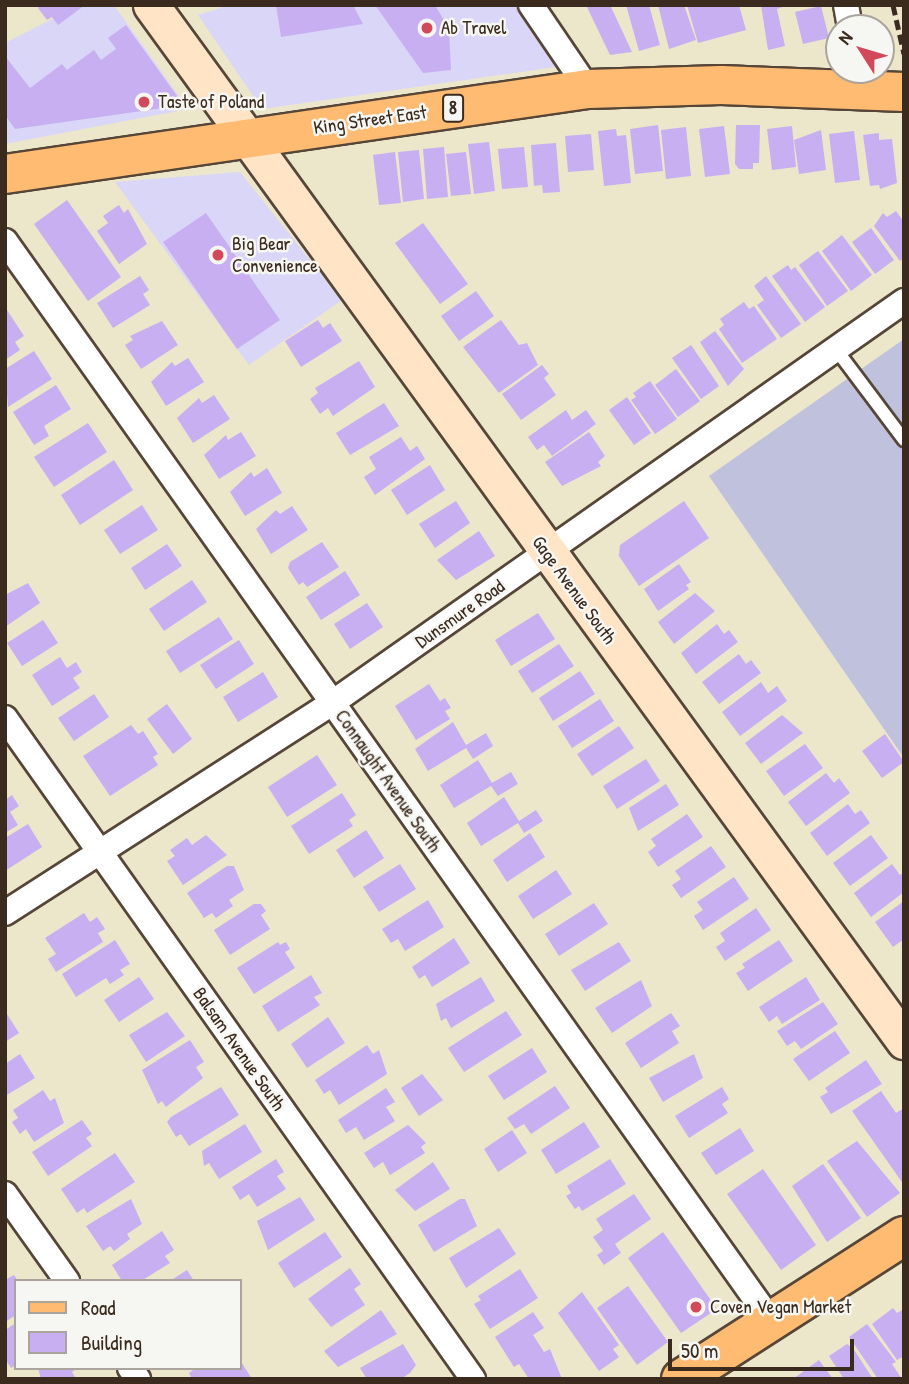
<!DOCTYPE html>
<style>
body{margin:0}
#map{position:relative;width:909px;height:1384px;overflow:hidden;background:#ece6cb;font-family:"Patrick Hand",sans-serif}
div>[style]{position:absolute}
.built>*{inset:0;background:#dad6f7}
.industrial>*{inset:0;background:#c0c2dd}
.building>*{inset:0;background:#c8aff2}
.roads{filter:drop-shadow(2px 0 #564638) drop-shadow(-2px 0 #564638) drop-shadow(0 2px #564638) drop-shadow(0 -2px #564638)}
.service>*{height:12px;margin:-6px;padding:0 6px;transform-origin:6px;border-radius:6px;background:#fff}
.minor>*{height:24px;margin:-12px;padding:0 12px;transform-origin:12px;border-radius:12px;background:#fff}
.secondary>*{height:35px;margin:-17.5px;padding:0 17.5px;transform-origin:17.5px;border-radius:17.5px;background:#ffe4c6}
.primary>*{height:38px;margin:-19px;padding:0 19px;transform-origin:19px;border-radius:19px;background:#ffbb71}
.rail>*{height:5px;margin-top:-2.5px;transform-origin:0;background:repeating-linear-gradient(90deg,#3b2a1e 0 10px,transparent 0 15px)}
.dots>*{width:19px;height:19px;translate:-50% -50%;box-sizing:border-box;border:4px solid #f6f6f2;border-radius:50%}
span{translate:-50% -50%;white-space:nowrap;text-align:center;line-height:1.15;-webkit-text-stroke:5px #f6f6f2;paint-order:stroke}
.shield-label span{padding:2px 5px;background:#f6f6f2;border:2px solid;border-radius:5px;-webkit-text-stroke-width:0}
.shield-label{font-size:18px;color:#3b2a1e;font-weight:700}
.poi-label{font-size:19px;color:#3b2a1e}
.left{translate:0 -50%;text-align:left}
.street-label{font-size:19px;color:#3b2a1e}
.frame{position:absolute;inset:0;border:7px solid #3b2a1e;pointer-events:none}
.legend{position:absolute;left:14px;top:1279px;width:228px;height:91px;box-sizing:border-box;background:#f6f6f2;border:2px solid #aba49d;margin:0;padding:9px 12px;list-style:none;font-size:21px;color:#3b2a1e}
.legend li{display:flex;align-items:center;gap:14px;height:35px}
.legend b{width:35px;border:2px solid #aba49d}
.north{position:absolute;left:825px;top:14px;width:70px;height:70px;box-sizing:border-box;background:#f6f6f2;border:2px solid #aba49d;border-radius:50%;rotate:307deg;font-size:19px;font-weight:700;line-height:28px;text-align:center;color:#3b2a1e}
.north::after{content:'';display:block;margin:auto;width:24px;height:32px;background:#d1495b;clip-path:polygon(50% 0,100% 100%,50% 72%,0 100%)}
.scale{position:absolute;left:668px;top:1339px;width:186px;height:32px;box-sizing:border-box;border:4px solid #3b2a1e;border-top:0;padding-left:9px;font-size:21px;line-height:24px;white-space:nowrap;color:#3b2a1e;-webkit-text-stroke:5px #f6f6f2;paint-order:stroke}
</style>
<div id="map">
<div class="built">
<div style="clip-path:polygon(80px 5px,114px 5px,188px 109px,5px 144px,5px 43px)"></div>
<div style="clip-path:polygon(230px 5px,517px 5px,556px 67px,262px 109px,198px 15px)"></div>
<div style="clip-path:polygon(240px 172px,342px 300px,249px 365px,115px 182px)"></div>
</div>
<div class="industrial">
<div style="clip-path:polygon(904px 339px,904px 758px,709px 476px)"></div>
</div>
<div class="building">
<div style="clip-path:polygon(41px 5px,85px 5px,58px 25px,52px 17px,47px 20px,38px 8px)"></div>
<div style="clip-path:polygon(276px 5px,353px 5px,363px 24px,281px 37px)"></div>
<div style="clip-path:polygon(375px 5px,435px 5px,449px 29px,451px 70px,423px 73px)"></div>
<div style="clip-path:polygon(586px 5px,611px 7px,632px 52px,610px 55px)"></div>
<div style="clip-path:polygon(626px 5px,649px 5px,660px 45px,639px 51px)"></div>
<div style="clip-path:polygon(658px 5px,684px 5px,696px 40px,669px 49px)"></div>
<div style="clip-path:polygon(687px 5px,739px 5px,746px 30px,698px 43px)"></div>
<div style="clip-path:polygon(761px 5px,788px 5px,777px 9px,785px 46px,768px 50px)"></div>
<div style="clip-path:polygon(821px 6px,829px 38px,803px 44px,795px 12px)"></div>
<div style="clip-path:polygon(126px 25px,180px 100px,177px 106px,15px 129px,5px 115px,5px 56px,30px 88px,62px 64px,67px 70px,94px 50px,101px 60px,116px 49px,108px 38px)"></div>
<div style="clip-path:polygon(658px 125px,663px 171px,635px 174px,630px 129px)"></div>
<div style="clip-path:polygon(736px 125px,760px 125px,759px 163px,753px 163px,753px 169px,739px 169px,735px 164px)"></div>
<div style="clip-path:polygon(724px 126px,730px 174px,705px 177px,699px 129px)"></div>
<div style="clip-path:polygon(792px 126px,796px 167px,772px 170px,767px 129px)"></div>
<div style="clip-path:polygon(686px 127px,691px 176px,666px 179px,661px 130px)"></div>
<div style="clip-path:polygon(616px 129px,617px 136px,626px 135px,631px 183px,604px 186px,598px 131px)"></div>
<div style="clip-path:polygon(821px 130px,826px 170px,799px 174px,794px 140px)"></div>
<div style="clip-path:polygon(854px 131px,860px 180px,835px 183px,829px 134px)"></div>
<div style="clip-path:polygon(879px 133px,879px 140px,892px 139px,897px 183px,880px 189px,879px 185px,870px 186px,863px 135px)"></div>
<div style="clip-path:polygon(591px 134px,594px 170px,568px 172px,565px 136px)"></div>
<div style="clip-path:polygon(489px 142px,495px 191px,474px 194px,468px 144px)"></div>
<div style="clip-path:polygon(556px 143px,560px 192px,543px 193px,542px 185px,534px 186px,531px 145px)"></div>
<div style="clip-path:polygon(444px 147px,448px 197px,427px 199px,423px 149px)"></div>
<div style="clip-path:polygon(524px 147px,528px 187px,502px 189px,498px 149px)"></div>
<div style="clip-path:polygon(419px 150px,424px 199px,403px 202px,398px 152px)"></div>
<div style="clip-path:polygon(395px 152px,401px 203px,379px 205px,373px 155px)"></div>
<div style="clip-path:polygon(466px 152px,471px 194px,451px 196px,446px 154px)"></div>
<div style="clip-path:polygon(67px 200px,121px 277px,88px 301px,34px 224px)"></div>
<div style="clip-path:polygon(119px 205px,124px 213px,128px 209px,147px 244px,119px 264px,97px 231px,108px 223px,103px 216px)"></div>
<div style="clip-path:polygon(896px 211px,904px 222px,904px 258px,900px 261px,874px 226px,883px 213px,887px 217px)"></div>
<div style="clip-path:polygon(206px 213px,280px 320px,237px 349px,163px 242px)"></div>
<div style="clip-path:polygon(423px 223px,468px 284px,440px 304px,395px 243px)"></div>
<div style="clip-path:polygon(871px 228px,894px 260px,875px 274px,852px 242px)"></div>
<div style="clip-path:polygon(842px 235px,872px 275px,851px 291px,822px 251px)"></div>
<div style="clip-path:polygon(818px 251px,848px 291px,827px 306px,799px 265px)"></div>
<div style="clip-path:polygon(788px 265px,791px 270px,795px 267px,825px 307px,805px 322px,772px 276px)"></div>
<div style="clip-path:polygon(140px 276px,149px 290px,143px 294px,150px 305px,113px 328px,97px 303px)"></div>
<div style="clip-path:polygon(766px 276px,801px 324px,781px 338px,757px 305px,764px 300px,754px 286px)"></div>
<div style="clip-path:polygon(476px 291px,494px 316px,459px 341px,441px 316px)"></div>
<div style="clip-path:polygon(744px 302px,749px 309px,754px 306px,777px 339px,742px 363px,719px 329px,724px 325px,720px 319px)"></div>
<div style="clip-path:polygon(7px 310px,24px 336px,15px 342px,20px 350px,5px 360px)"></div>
<div style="clip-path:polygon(318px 320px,323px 328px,330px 323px,342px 341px,301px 367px,285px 341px)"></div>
<div style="clip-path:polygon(501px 320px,519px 345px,527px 343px,538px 365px,499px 393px,463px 347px)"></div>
<div style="clip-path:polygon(162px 321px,178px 345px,141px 369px,125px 345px,133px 340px,130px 336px)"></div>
<div style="clip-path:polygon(715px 331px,744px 369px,728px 386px,700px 342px)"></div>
<div style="clip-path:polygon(691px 345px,719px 386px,701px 399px,672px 358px)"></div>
<div style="clip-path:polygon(34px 351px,52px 379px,8px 407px,5px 369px)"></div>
<div style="clip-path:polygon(188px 358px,204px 382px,166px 406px,151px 382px,172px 362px,175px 366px)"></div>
<div style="clip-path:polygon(359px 361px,375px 387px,333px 416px,328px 408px,320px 414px,310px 399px,318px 393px,315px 388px)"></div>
<div style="clip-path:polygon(542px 365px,549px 374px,544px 378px,556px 395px,521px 420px,502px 394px)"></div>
<div style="clip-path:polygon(676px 369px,700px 401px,678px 417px,655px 385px)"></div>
<div style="clip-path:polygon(650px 381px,677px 419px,655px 434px,631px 400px,636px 397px,633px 393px)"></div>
<div style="clip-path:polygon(56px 385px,71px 409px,44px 426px,49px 436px,34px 445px,13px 412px)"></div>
<div style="clip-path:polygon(214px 395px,230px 419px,193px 443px,177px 418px,199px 398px,202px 403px)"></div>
<div style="clip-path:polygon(627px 397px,651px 433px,634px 445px,609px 410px)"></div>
<div style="clip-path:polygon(384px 403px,399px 426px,350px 455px,336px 433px)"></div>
<div style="clip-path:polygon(566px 410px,572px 420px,586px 410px,596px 424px,552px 456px,544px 445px,537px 450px,528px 437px)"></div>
<div style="clip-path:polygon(88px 423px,107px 452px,54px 487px,34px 457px)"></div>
<div style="clip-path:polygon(241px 432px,256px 456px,219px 479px,204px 455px,226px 435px,228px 440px)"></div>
<div style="clip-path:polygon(589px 432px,605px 456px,598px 462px,601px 466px,562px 486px,545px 462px)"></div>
<div style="clip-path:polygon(401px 437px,410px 451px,417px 446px,425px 459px,375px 495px,364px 477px,376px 469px,369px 457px)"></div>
<div style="clip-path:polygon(114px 460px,133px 490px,80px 525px,61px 495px)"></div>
<div style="clip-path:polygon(430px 465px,445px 490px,407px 515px,391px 490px)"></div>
<div style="clip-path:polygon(267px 468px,282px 493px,245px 516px,230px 492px,251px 472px,254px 477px)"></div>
<div style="clip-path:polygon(456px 501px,470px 523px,435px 548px,419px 524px)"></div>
<div style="clip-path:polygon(684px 501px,709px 538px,639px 586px,619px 556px,620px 545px)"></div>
<div style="clip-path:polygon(142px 505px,158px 530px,120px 554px,104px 530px)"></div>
<div style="clip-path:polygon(292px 506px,308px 530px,271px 554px,256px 529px,276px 510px,280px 514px)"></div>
<div style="clip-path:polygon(479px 531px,495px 556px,456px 580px,437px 560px)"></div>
<div style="clip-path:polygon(322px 542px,339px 567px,307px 587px,303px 582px,299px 585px,288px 568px,290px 562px)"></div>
<div style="clip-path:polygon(167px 544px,182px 566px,145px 590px,131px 568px)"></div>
<div style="clip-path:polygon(679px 564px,691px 582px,686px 585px,689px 589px,658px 611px,644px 589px)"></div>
<div style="clip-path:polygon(345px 571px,360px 595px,321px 620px,306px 597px)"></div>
<div style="clip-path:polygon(192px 580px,207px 602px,164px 631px,149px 609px)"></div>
<div style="clip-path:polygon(28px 583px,40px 603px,5px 627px,5px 595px)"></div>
<div style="clip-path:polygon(695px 593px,715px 611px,674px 644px,658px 622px)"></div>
<div style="clip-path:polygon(367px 603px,383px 627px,350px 649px,334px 624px)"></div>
<div style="clip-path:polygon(538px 613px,555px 639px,511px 666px,495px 640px)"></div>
<div style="clip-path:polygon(219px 617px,233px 639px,180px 673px,166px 651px)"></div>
<div style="clip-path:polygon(43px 620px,58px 643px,22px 666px,7px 643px)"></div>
<div style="clip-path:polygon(717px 624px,724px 634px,729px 630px,738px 642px,696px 674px,681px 653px)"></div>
<div style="clip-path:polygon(239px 640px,254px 664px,216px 689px,200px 665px)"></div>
<div style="clip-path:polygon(559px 644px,574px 666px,532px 693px,518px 671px)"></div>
<div style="clip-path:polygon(739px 654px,746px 664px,751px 660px,761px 673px,719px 704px,702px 682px)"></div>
<div style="clip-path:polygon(60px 657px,67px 668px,76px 662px,82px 672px,73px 678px,80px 688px,52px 706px,32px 675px)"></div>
<div style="clip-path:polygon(580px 671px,595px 694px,553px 721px,539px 698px)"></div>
<div style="clip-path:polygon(263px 672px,278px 697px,238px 722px,223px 697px)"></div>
<div style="clip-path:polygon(761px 682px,768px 693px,777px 686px,787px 701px,740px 736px,722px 712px)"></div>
<div style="clip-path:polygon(429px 684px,440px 701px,445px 698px,451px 708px,445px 711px,450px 719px,416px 740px,395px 706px)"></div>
<div style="clip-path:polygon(94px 694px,109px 717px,74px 741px,58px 718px)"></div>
<div style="clip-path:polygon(600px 699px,614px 721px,572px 748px,558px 726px)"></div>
<div style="clip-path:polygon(167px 704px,192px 739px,173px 754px,147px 719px)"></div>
<div style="clip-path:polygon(782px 715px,803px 733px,761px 764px,745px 743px)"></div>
<div style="clip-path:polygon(453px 722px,466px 745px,486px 733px,493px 746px,473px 759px,466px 748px,428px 771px,415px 749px)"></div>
<div style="clip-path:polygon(131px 725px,138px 734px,143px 731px,158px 754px,153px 757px,158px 765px,110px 796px,83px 756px)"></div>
<div style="clip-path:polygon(619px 726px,634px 748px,592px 776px,577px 754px)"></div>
<div style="clip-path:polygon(885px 734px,904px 762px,882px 778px,862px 751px)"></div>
<div style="clip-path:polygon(805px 744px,823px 768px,784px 796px,766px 771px)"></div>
<div style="clip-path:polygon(317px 755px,337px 785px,287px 817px,268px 787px)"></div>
<div style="clip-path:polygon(646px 759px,660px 781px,617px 809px,603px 786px)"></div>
<div style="clip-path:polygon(478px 760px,492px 783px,511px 772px,518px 784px,498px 796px,491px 786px,454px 808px,440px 785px)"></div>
<div style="clip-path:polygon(826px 773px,834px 783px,839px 778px,850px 793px,806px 826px,788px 802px)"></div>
<div style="clip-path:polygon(666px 784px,679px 805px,638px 831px,629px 808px)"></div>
<div style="clip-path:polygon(342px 793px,356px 815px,349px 820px,353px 826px,309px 854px,291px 826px)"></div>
<div style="clip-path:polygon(12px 795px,19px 806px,10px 812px,18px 825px,5px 833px,5px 800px)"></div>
<div style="clip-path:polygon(504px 797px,519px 821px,536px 810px,543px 821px,524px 833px,518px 823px,481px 846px,467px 823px)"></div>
<div style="clip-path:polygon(848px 804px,855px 814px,861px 810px,870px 823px,827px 856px,810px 833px)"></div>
<div style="clip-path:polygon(687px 814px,703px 837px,658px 867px,648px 852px,656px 846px,651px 839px)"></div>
<div style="clip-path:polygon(28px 824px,42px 847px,5px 871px,5px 838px)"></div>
<div style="clip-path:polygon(366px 830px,384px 858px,354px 878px,336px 850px)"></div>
<div style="clip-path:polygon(530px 833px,545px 857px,507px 882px,493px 860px)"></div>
<div style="clip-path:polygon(206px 835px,227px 855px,183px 885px,167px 861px,175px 856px,170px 850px,187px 838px,192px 845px)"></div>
<div style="clip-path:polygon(871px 835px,888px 858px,850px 886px,833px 863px)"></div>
<div style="clip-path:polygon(711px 846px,726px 867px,681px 898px,672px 885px,681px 879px,675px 871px)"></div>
<div style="clip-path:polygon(400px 864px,416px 889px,379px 912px,363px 887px)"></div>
<div style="clip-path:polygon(892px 864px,900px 875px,904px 873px,904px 892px,871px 917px,854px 893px)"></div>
<div style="clip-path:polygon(227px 866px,234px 866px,244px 890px,229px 900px,233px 906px,216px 918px,212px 913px,204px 918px,187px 893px)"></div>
<div style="clip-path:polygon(556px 870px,572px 894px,533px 919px,518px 896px)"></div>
<div style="clip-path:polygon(734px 877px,749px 899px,703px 930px,694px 916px,703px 910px,697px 902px)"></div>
<div style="clip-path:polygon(428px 900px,444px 927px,405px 951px,398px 939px,391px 943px,382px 929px)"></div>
<div style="clip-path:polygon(904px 901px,904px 939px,893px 947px,875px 922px)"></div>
<div style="clip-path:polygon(594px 903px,608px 924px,559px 956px,545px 934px)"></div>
<div style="clip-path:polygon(254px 904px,261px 904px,266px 911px,261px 915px,270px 929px,230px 955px,214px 930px)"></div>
<div style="clip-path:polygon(756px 908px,771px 930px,725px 961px,716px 947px,725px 941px,720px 933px)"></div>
<div style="clip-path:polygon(84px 913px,90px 922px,97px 917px,105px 929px,98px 933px,103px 942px,56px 972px,48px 959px,56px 954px,45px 938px)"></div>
<div style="clip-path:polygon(454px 938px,470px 963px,432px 987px,425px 975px,419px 979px,412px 967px)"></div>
<div style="clip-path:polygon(115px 940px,130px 964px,120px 970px,124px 975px,110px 984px,106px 978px,76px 997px,62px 974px)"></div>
<div style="clip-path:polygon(779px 940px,793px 961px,748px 991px,736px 973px,745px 968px,742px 964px)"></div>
<div style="clip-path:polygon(278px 942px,280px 945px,286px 942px,290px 949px,285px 952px,295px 968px,254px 994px,237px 968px)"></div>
<div style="clip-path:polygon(619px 942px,631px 961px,585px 991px,571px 970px)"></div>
<div style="clip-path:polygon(311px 975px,322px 993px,314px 997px,320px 1005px,278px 1032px,262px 1006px)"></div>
<div style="clip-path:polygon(139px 977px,154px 999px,119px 1022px,104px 1000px)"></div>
<div style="clip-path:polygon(481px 977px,495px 1001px,451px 1028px,446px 1018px,441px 1021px,436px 1004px)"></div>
<div style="clip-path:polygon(806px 977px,820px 1000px,782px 1024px,777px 1016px,769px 1022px,759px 1007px)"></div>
<div style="clip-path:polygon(641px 980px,652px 1006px,612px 1033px,595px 1008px)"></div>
<div style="clip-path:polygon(823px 1002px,838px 1024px,801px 1049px,795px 1041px,787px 1046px,777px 1031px)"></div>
<div style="clip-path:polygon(5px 1011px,19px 1033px,5px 1042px)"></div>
<div style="clip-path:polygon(506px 1011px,522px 1035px,464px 1072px,448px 1048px)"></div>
<div style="clip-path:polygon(167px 1012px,185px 1036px,146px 1062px,129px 1035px)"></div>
<div style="clip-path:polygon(671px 1013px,680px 1026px,672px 1031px,679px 1043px,641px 1068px,625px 1043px)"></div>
<div style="clip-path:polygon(328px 1017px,345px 1043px,307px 1068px,291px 1044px)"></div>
<div style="clip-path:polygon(835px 1031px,850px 1053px,809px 1081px,793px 1059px)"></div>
<div style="clip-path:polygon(190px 1040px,204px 1062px,196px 1067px,203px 1078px,166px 1107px,162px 1101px,158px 1104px,142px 1070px)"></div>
<div style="clip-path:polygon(367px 1045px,373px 1054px,379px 1050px,387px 1074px,339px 1105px,330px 1090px,324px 1094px,315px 1080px)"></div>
<div style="clip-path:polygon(532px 1048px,547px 1072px,504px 1100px,488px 1076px)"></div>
<div style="clip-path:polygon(20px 1054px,35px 1078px,5px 1096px,5px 1064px)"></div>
<div style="clip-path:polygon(694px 1054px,703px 1078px,663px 1102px,649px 1078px)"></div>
<div style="clip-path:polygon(866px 1060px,882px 1084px,831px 1114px,820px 1097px,828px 1092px,825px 1088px)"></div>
<div style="clip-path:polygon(422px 1074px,443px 1100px,419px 1116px,401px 1088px)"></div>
<div style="clip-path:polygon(555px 1086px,570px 1108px,531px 1134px,524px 1124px,515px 1129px,507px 1118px)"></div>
<div style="clip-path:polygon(221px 1087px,239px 1115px,189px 1146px,181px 1134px,176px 1137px,167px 1122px,171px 1117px)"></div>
<div style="clip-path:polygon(722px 1087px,729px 1099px,722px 1104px,728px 1113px,689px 1138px,675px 1116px)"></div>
<div style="clip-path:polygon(386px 1088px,395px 1102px,386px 1107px,395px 1121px,364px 1140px,356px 1127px,346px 1133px,338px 1120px)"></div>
<div style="clip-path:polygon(43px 1090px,50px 1101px,55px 1098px,64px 1123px,34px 1142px,26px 1129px,20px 1134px,12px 1122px,18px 1118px,13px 1110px)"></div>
<div style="clip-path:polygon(881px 1091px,896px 1113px,904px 1108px,904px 1185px,852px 1111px)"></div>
<div style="clip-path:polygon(82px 1120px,92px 1134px,86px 1138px,92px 1146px,48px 1176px,32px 1152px)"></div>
<div style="clip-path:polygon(584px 1122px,600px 1147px,556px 1174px,541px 1150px)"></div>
<div style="clip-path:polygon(245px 1124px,262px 1152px,219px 1179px,209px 1163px,204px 1166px,202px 1151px)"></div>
<div style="clip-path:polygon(408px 1125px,426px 1143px,421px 1147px,425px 1153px,390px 1175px,383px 1162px,374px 1168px,364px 1153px)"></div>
<div style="clip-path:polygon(740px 1128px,754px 1151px,716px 1175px,701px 1153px)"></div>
<div style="clip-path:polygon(512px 1130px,527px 1153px,498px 1172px,484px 1149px)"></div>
<div style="clip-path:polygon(857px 1141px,900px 1193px,867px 1217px,827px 1161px)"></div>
<div style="clip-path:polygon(115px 1153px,135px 1182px,87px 1213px,84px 1208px,77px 1213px,61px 1189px)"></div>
<div style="clip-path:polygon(276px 1159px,284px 1172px,277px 1176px,286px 1189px,257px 1207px,249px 1194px,240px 1200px,232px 1187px)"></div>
<div style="clip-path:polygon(610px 1159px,626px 1184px,582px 1211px,579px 1206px,575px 1209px,566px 1196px,571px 1193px,567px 1186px)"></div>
<div style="clip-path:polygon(433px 1162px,450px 1189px,415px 1211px,395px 1190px)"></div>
<div style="clip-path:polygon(823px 1164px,861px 1218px,827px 1242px,792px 1186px)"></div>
<div style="clip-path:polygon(763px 1169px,816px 1245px,781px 1270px,727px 1194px)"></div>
<div style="clip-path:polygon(634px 1194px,651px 1219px,615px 1244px,621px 1253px,604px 1265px,597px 1255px,603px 1251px,593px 1237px,603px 1230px,596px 1219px)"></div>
<div style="clip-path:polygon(300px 1197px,315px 1220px,268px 1250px,257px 1221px)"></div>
<div style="clip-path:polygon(131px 1199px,142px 1224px,127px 1234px,130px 1239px,114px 1251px,110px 1246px,103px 1251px,86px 1226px)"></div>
<div style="clip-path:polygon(460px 1199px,465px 1199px,477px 1226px,434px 1252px,418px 1225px)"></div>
<div style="clip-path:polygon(499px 1228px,516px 1254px,466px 1288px,449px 1258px)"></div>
<div style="clip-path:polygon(162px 1231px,174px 1250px,165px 1256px,170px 1263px,141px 1281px,122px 1281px,112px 1265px)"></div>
<div style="clip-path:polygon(325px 1232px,342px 1257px,294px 1288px,278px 1263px)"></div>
<div style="clip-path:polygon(663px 1232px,717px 1309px,681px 1333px,628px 1258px)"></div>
<div style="clip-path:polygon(350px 1268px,361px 1284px,354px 1289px,365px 1305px,331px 1327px,308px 1299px)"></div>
<div style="clip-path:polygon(520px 1269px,538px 1298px,490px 1329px,474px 1304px,481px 1300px,478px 1296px)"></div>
<div style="clip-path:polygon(187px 1270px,194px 1281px,170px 1281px)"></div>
<div style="clip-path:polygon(14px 1275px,18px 1281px,16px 1315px,5px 1322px,5px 1280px)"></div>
<div style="clip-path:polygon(628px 1286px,668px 1342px,637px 1365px,597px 1308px)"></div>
<div style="clip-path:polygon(582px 1292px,619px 1345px,613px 1349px,619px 1357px,599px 1371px,558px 1313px)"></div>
<div style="clip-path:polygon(893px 1308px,897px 1313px,904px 1309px,904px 1356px,897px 1360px,872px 1324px)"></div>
<div style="clip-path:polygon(381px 1310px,397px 1334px,338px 1367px,324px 1351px)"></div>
<div style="clip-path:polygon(533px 1312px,544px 1328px,533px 1335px,544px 1352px,550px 1349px,562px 1379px,529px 1379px,519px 1364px,514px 1367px,495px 1337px)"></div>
<div style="clip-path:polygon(16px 1323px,16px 1365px,11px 1368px,5px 1359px,5px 1330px)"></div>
<div style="clip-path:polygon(867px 1324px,896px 1362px,892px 1364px,902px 1379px,878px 1379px,849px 1337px)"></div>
<div style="clip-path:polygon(403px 1344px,416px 1365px,410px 1373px,401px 1379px,367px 1379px,360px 1368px)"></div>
<div style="clip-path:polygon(847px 1344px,853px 1348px,873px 1379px,844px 1379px,829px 1356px)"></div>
<div style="clip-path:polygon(240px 1360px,252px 1379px,192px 1379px,189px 1373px,196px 1368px,240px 1368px)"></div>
<div style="clip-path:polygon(819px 1360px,833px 1379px,793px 1379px)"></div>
<div style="clip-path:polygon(38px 1368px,77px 1368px,72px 1372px,76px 1379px,41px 1379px)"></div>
</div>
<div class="roads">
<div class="service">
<div style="left:835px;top:348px;width:115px;rotate:53.1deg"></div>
</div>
<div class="minor">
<div style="left:531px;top:5px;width:102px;rotate:55.8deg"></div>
<div style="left:846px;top:5px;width:23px;rotate:80deg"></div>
<div style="left:5px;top:241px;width:1324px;rotate:54.65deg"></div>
<div style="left:5px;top:718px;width:810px;rotate:54.7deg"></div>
<div style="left:5px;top:913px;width:389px;rotate:-32.7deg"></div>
<div style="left:332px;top:703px;width:699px;rotate:-35.1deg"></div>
<div style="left:5px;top:1194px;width:107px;rotate:54.5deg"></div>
<div style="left:130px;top:1368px;width:14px;rotate:54deg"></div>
</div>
<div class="secondary">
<div style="left:151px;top:5px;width:1281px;rotate:53.99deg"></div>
</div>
<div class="primary">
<div style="left:5px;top:174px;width:589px;rotate:-8.3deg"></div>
<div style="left:588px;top:89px;width:133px;rotate:-1.7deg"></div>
<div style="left:721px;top:85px;width:183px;rotate:2.2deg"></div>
<div style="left:681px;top:1379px;width:265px;rotate:-32.7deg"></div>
</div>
</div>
<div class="rail">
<div style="left:893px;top:5px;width:50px;rotate:77.3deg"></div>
</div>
<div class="dots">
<div style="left:427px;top:28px;background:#d1495b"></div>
<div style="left:144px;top:102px;background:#d1495b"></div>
<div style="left:218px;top:255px;background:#d1495b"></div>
<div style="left:696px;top:1307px;background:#d1495b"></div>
</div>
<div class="shield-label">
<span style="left:453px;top:108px">8</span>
</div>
<div class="poi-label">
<span class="left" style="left:441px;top:28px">Ab Travel</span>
<span class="left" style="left:158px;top:102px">Taste of Poland</span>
<span class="left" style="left:232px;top:255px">Big Bear<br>Convenience</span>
<span class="left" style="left:710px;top:1307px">Coven Vegan Market</span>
</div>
<div class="street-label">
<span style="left:370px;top:120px;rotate:-8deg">King Street East</span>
<span style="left:574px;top:590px;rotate:54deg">Gage Avenue South</span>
<span style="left:460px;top:614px;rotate:-35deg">Dunsmure Road</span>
<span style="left:388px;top:781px;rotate:55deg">Connaught Avenue South</span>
<span style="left:239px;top:1049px;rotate:55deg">Balsam Avenue South</span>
</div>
<div class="frame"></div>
<ul class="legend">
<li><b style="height:9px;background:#ffbb71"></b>Road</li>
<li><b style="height:19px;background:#c8aff2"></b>Building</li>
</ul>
<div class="north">N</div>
<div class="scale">50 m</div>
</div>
